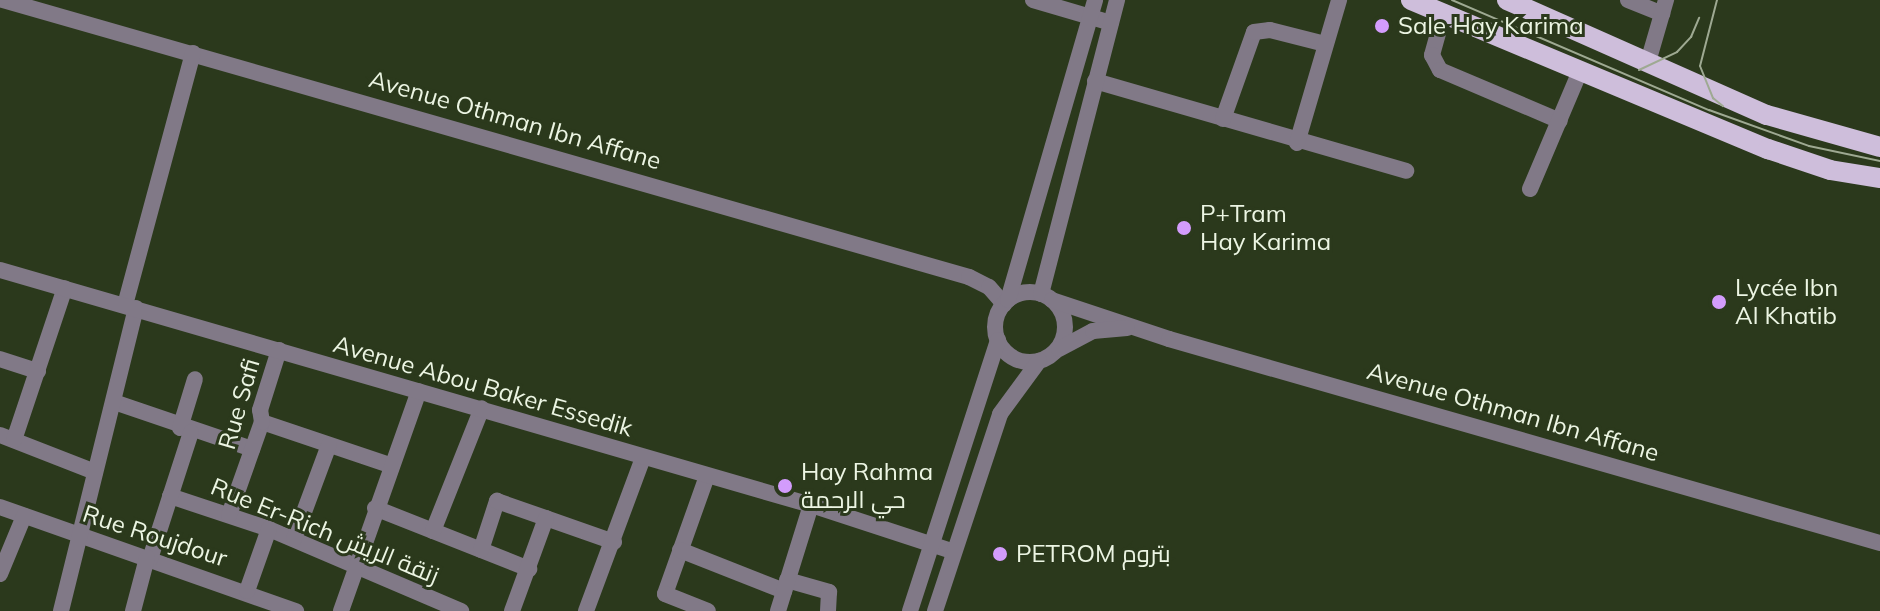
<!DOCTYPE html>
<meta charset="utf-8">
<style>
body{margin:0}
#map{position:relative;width:1880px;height:611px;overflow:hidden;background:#2b391c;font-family:Mulish,Cairo,sans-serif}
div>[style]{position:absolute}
.minor>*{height:16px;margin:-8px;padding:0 8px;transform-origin:8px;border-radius:8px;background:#817987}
.tertiary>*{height:16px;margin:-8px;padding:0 8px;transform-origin:8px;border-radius:8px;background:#817987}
.tertiary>.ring{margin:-8px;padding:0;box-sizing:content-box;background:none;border:16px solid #817987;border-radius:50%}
.primary>*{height:20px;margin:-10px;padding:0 10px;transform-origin:10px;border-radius:10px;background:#cebedb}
.tram>*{height:2px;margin:-1px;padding:0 1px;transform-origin:1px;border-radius:1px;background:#9ea992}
.dots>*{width:22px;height:22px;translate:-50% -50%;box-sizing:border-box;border:4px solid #2b391c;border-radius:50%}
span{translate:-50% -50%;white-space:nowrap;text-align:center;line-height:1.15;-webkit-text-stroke:6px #2b391c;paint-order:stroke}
.poi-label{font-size:24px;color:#ecf5e3}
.left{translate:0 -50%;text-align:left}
.street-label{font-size:24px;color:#ecf5e3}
</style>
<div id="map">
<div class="minor">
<div style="left:3px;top:0;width:1005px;rotate:16deg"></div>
<div style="left:969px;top:277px;width:22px;rotate:27deg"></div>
<div style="left:989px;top:287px;width:23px;rotate:49deg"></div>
<div style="left:1033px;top:0;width:81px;rotate:16.4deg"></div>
<div style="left:1628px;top:0;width:37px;rotate:22deg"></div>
<div style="left:1444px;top:12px;width:45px;rotate:105.6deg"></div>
<div style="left:1432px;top:55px;width:17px;rotate:62deg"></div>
<div style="left:1440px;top:70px;width:130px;rotate:23deg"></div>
<div style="left:1648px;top:62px;width:65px;rotate:-73.8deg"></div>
<div style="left:1095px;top:81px;width:324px;rotate:16.1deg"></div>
<div style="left:1223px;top:119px;width:92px;rotate:-70.4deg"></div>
<div style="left:1254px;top:32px;width:16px;rotate:-7deg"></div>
<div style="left:1270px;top:30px;width:57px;rotate:14.3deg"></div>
<div style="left:1297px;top:143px;width:149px;rotate:-73.6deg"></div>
<div style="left:1530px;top:189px;width:128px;rotate:-67deg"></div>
<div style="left:125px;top:305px;width:261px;rotate:-74.9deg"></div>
<div style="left:0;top:359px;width:40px;rotate:18deg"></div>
<div style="left:114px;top:402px;width:146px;rotate:18.8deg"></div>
<div style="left:262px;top:422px;width:135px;rotate:18.6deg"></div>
<div style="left:180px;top:428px;width:51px;rotate:-73deg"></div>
<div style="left:0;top:435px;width:102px;rotate:21.3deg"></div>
<div style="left:14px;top:440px;width:160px;rotate:-71.5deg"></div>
<div style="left:707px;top:476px;width:125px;rotate:109.6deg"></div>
<div style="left:665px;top:594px;width:46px;rotate:21.6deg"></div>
<div style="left:170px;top:496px;width:104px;rotate:18.4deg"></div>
<div style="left:269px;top:529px;width:209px;rotate:23.1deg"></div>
<div style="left:0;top:507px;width:314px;rotate:19.4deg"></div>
<div style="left:375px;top:508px;width:166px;rotate:21.6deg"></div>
<div style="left:229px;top:515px;width:99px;rotate:-70.5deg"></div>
<div style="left:262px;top:422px;width:12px;rotate:-99deg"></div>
<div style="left:260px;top:410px;width:63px;rotate:-72.4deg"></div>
<div style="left:433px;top:531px;width:132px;rotate:-68.3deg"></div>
<div style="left:294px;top:539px;width:100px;rotate:-69.6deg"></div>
<div style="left:481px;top:550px;width:52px;rotate:-71.9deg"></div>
<div style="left:497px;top:501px;width:124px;rotate:19.3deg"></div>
<div style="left:680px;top:550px;width:112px;rotate:21.5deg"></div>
<div style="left:150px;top:559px;width:133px;rotate:-72.1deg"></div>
<div style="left:0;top:574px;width:63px;rotate:-67.5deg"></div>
<div style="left:787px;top:580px;width:44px;rotate:15.9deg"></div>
<div style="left:829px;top:592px;width:19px;rotate:93deg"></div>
<div style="left:247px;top:591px;width:66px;rotate:-70.5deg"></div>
<div style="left:61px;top:611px;width:312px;rotate:-76.1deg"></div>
<div style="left:133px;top:611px;width:55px;rotate:-75.2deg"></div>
<div style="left:341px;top:611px;width:233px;rotate:-70.5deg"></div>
<div style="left:512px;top:611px;width:99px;rotate:-69.9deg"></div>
<div style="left:586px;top:611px;width:163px;rotate:-69.6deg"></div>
<div style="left:778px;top:611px;width:111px;rotate:-72.7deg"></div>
</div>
<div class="tertiary">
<div style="left:0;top:270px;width:844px;rotate:16.16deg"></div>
<div style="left:811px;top:505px;width:148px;rotate:18.1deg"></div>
<div class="ring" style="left:995px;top:292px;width:54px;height:54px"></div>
<div style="left:1041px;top:294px;width:304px;rotate:-75.5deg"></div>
<div style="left:1008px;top:300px;width:312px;rotate:-73.8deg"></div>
<div style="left:1052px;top:300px;width:123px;rotate:18.4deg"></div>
<div style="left:1169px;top:339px;width:740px;rotate:16.01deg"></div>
<div style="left:1059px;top:349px;width:38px;rotate:-28deg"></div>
<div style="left:1093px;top:331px;width:34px;rotate:-5deg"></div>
<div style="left:910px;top:611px;width:285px;rotate:-72deg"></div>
<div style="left:935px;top:611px;width:207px;rotate:-71.7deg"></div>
<div style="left:1000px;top:414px;width:66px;rotate:-53.7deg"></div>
</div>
<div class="primary">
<div style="left:1411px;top:0;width:387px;rotate:22.7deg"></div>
<div style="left:1768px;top:149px;width:65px;rotate:18.7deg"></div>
<div style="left:1830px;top:170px;width:51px;rotate:9.1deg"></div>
<div style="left:1507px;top:0;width:284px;rotate:23.9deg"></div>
<div style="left:1767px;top:115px;width:117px;rotate:15.8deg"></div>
</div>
<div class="tram">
<div style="left:1452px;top:0;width:280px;rotate:23.2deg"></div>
<div style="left:1709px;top:110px;width:106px;rotate:19.8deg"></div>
<div style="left:1809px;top:146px;width:73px;rotate:11.9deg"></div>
<div style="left:1717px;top:0;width:68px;rotate:104.4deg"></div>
<div style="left:1700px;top:66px;width:35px;rotate:68deg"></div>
<div style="left:1713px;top:98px;width:13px;rotate:39deg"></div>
<div style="left:1639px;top:70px;width:42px;rotate:-25.3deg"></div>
<div style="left:1677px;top:52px;width:21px;rotate:-47deg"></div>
<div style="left:1691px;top:37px;width:21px;rotate:-67deg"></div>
</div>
<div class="dots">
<div style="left:1382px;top:26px;background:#d39cfc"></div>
<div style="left:1184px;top:228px;background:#d39cfc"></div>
<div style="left:1719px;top:302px;background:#d39cfc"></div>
<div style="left:785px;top:486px;background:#d39cfc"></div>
<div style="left:1000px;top:554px;background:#d39cfc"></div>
</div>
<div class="poi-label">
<span class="left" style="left:1398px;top:26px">Sale Hay Karima</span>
<span class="left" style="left:1200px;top:228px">P+Tram<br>Hay Karima</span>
<span class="left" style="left:1735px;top:302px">Lycée Ibn<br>Al Khatib</span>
<span class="left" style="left:801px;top:486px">Hay Rahma<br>حي الرحمة</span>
<span class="left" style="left:1016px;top:554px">PETROM بتروم</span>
</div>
<div class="street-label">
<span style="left:515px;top:120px;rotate:16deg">Avenue Othman Ibn Affane</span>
<span style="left:483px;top:386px;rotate:16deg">Avenue Abou Baker Essedik</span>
<span style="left:239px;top:404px;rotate:-74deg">Rue Safi</span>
<span style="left:1513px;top:412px;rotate:16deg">Avenue Othman Ibn Affane</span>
<span style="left:325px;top:531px;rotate:22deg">Rue Er-Rich زنقة الريش</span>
<span style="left:155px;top:536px;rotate:18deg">Rue Roujdour</span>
</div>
</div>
